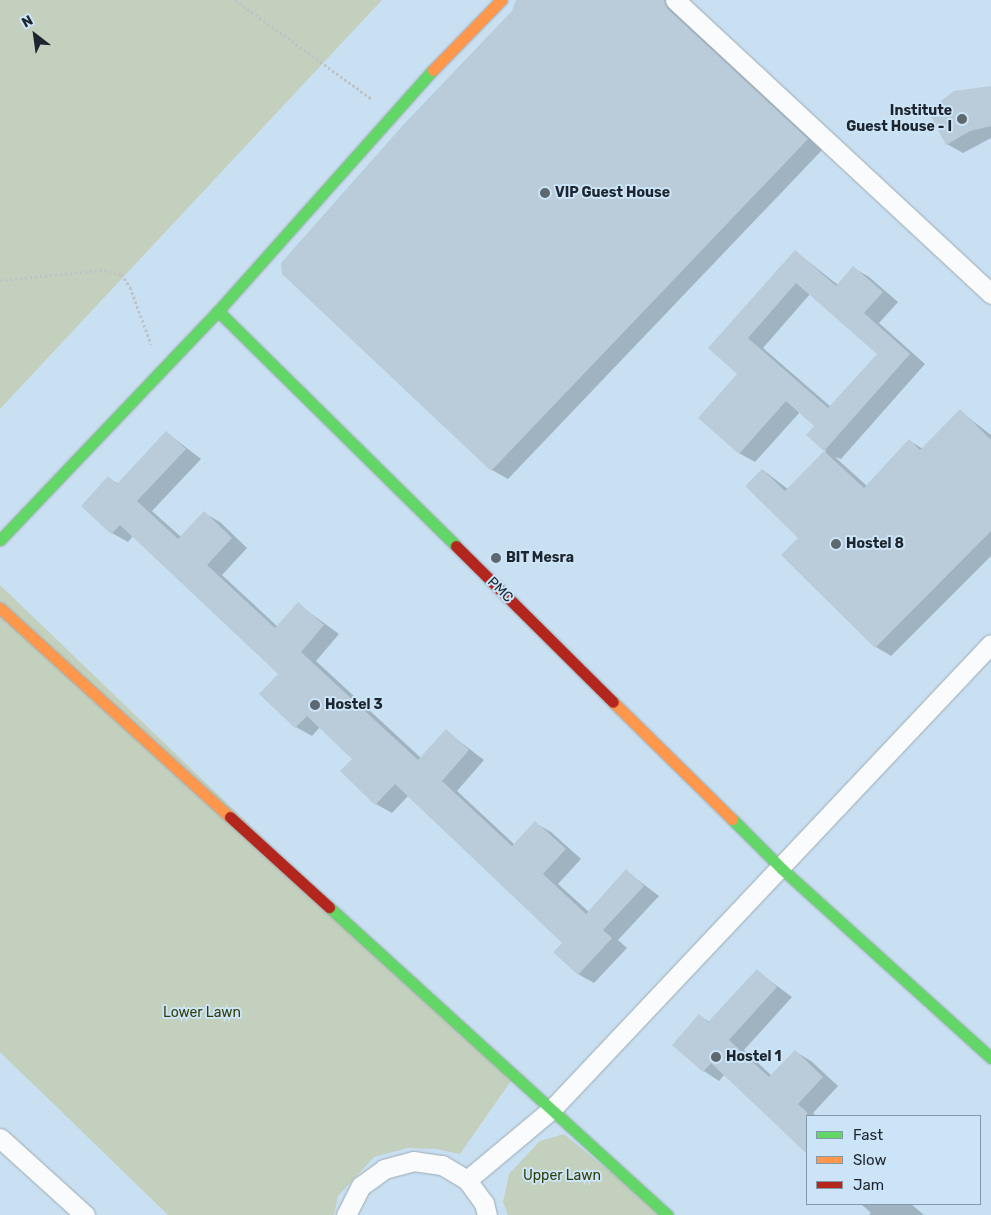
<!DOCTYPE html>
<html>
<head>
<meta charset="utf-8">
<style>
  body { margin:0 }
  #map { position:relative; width:991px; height:1215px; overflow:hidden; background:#d5e3ed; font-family:Rubik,sans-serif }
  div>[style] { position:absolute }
  .built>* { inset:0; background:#c8e0f2 }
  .green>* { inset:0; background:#c3d0bd }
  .shadow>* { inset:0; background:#0003 }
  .building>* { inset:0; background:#baccda }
  .path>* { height:3px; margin-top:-1.5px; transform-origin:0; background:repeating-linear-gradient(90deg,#bec3c7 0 2.5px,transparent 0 5px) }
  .roads { filter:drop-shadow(0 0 1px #9faab2) drop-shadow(0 0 1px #9faab2) }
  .street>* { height:19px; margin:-9.5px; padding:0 9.5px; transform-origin:9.5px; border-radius:9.5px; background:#f9fbfc }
  .fast>* { height:11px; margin:-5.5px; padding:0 5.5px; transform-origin:5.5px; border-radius:5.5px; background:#63d668 }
  .slow>* { height:11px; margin:-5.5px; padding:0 5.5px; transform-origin:5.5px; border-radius:5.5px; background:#ff974d }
  .jam>* { height:11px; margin:-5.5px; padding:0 5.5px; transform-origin:5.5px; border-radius:5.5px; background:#b3261e }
  .dots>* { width:14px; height:14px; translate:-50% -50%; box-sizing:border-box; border:2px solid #cbe4f7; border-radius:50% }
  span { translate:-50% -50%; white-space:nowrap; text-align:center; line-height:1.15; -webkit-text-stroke:4px #cbe4f7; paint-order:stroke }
  .poi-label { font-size:14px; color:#1d262e; font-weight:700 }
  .right { translate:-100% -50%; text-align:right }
  .left { translate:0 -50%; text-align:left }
  .street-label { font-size:14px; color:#1d262e }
  .park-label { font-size:14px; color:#333e07 }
  .legend { position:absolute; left:806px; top:1115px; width:175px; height:90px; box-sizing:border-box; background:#cbe4f7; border:1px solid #8598a7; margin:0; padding:6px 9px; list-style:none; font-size:15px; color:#1d262e }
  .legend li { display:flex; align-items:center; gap:10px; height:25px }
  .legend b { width:25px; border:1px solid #8598a7 }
  .north { position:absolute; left:10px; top:10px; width:50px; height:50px; -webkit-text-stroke:4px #cbe4f7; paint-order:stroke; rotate:330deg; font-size:14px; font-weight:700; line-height:20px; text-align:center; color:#1d262e }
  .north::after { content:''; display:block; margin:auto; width:18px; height:22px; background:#1d262e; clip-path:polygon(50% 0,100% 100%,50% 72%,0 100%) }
</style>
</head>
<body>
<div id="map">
  <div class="built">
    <div style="clip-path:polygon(evenodd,0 0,991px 0,991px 1215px,0 1215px,0 0,807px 1116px,980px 1116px,980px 1204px,807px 1204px,807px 1116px)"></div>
  </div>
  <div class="green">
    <div style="clip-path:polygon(0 0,382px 0,0 409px)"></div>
    <div style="clip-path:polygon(0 585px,513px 1078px,460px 1154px,436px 1149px,408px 1148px,374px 1157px,338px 1196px,334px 1215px,168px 1215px,0 1052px)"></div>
    <div style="clip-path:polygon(564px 1134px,663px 1215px,508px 1215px,503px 1202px,509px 1174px,540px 1141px)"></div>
  </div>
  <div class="shadow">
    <div style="clip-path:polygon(517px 0,673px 0,823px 149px,508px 479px,492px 470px,284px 274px,513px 11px)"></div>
    <div style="clip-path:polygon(991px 87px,991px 138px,963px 153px,947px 144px)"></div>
    <div style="clip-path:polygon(evenodd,795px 251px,838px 285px,854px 268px,869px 277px,898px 302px,879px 323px,925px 364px,841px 459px,835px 457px,867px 486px,910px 441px,923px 449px,960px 411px,991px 435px,991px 556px,891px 656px,876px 647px,782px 555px,800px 538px,763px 470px,789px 490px,826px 451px,808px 434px,816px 426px,800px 412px,755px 462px,739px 453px,739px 374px,710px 348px,795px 251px,810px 294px,878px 354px,831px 407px,763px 348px,810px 294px)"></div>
    <div style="clip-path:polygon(166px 432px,201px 459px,152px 511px,181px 537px,204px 513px,220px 522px,247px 548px,222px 575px,278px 627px,298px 604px,339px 634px,316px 661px,421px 758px,446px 731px,484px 760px,457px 791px,515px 845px,535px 823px,551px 832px,581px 859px,558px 884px,589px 912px,626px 871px,659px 896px,618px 940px,627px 948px,594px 983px,578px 974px,564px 943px,408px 796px,392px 813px,376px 804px,353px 758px,320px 727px,312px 736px,296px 727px,280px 674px,133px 536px,128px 542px,112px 533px,108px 478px,119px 484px)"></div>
    <div style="clip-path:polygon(757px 971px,792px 997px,744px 1050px,772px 1076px,796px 1052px,811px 1061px,838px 1086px,813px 1113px,816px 1116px,807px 1116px,807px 1152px,725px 1074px,719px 1081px,704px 1071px,674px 1045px,699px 1016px,710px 1022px)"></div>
    <div style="clip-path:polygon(861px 1204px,911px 1204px,924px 1215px,869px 1215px,871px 1213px)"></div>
  </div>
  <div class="building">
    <div style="clip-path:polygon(516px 0,664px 0,667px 8px,808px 139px,491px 471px,282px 274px,281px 263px,404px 124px,512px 11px)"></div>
    <div style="clip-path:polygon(991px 86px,991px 126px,970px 131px,946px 145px,928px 111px,954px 91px)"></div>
    <div style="clip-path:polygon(evenodd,795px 250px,836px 286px,853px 266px,883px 292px,864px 313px,910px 354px,824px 451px,806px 435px,814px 426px,786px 401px,739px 454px,698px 418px,737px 374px,708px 348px,795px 250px,796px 283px,877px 354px,828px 408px,748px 338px,796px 283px)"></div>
    <div style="clip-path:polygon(960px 409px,991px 440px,991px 531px,875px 648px,781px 555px,798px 538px,745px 486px,762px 469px,785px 491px,824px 451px,864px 488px,909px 439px,920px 450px)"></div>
    <div style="clip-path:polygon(166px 431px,186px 449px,137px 501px,178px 539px,204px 511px,232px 538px,207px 565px,275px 628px,298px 602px,324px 625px,301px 652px,418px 760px,446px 729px,469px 750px,442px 781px,512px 846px,535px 821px,566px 849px,543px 874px,586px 914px,626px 869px,644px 886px,603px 930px,612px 938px,578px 975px,553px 952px,562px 943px,395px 784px,375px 805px,340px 771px,352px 759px,307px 716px,295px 728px,259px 694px,278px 674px,120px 525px,111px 534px,81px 506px,108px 476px,117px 484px)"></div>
    <div style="clip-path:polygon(757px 969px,777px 987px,729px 1040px,769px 1077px,795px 1050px,823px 1077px,798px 1104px,807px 1112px,807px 1154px,711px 1063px,703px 1072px,672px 1045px,699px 1014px,708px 1022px)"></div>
  </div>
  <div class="path">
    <div style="left:235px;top:0;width:169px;rotate:35.9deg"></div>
    <div style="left:0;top:280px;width:104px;rotate:-5.5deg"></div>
    <div style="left:104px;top:270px;width:17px;rotate:13deg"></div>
    <div style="left:121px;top:274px;width:16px;rotate:55deg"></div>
    <div style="left:130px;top:287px;width:61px;rotate:69.8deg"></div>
  </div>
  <div class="roads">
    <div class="street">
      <div style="left:675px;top:0;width:432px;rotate:42.9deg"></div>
      <div style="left:0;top:1138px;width:115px;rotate:42.2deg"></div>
      <div style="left:467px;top:1180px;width:111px;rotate:-39.9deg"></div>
      <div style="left:552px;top:1109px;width:639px;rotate:-46.65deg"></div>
      <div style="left:346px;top:1215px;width:33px;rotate:-63deg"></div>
      <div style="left:361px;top:1186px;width:29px;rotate:-36deg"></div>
      <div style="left:384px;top:1169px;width:30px;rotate:-15deg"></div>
      <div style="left:413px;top:1161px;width:29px;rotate:8deg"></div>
      <div style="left:442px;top:1165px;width:29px;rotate:31deg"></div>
      <div style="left:467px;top:1180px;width:29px;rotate:54deg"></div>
      <div style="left:484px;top:1203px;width:12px;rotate:76deg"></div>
    </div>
    <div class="fast">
      <div style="left:218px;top:311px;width:334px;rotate:44.6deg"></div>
      <div style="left:0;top:540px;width:316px;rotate:-46.4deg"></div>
      <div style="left:218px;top:311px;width:323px;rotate:-48.3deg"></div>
      <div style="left:732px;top:819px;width:71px;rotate:45deg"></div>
      <div style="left:782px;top:869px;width:282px;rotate:42.1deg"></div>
      <div style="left:329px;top:907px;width:458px;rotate:42.3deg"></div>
    </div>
    <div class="slow">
      <div style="left:433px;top:70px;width:98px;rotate:-45.8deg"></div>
      <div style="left:0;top:608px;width:311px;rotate:42.3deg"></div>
      <div style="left:613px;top:702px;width:167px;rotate:44.5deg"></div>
    </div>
    <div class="jam">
      <div style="left:456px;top:546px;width:221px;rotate:44.8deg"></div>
      <div style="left:230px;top:817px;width:134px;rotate:42.3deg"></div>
    </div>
  </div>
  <div class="dots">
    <div style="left:962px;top:119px;background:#5d6871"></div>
    <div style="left:545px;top:193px;background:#5d6871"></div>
    <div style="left:836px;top:544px;background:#5d6871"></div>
    <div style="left:496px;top:558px;background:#5d6871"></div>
    <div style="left:315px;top:705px;background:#5d6871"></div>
    <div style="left:716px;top:1057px;background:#5d6871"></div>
  </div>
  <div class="poi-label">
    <span class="right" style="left:952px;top:119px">Institute<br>Guest House - I</span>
    <span class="left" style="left:555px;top:193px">VIP Guest House</span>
    <span class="left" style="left:846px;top:544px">Hostel 8</span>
    <span class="left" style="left:506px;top:558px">BIT Mesra</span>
    <span class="left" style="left:325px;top:705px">Hostel 3</span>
    <span class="left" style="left:726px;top:1057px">Hostel 1</span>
  </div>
  <div class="street-label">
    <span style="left:500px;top:590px;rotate:45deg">PMC</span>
  </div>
  <div class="park-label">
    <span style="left:202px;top:1013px">Lower Lawn</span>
    <span style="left:562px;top:1176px">Upper Lawn</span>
  </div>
  <ul class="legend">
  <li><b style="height:6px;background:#63d668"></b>Fast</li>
  <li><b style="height:6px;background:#ff974d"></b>Slow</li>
  <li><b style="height:6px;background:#b3261e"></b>Jam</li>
  </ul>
  <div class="north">N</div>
</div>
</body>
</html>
